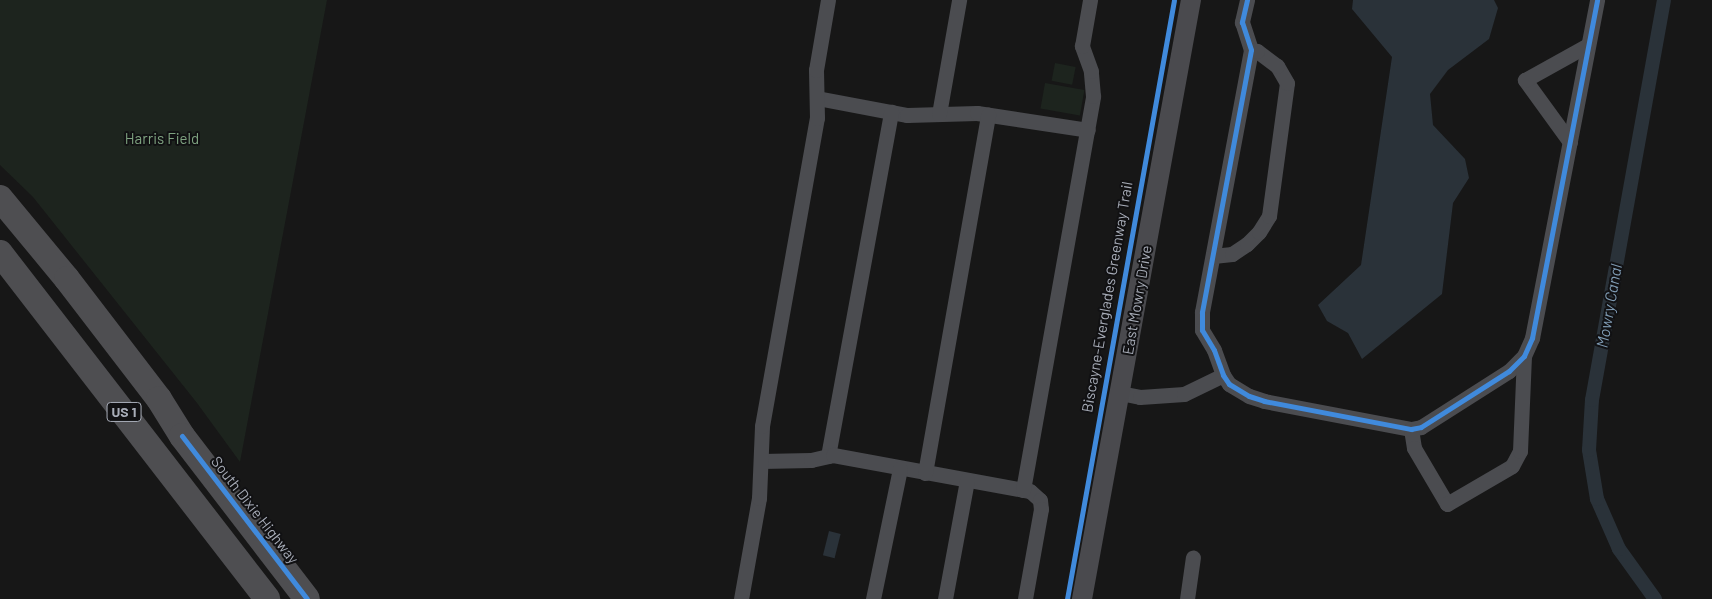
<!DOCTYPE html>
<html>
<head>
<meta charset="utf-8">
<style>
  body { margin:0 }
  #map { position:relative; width:1712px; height:599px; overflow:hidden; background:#171717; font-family:Barlow,sans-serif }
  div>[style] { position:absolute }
  .green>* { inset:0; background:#1d241e; transform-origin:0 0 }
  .water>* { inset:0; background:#2a3239; transform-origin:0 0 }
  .canal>* { height:14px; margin:-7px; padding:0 7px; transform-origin:7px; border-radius:7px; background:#2a3239 }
  .street>* { height:15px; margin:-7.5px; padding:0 7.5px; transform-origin:7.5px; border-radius:7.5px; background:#4b4c50 }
  .secondary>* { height:20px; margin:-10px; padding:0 10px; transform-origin:10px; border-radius:10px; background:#4a4a4e }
  .highway>* { height:26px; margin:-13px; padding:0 13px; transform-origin:13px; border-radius:13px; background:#4e4e51 }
  .cycleway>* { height:5px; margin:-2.5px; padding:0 2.5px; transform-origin:2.5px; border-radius:2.5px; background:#408adc }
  span { translate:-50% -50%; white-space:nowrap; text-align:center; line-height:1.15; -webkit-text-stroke:4px #111113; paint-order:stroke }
  .shield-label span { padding:1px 4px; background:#111113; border:1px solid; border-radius:4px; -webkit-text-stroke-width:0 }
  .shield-label { font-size:14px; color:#a8adb8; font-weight:700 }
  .park-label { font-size:15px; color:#7fa381 }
  .street-label { font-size:15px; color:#a8adb8 }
  .water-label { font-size:16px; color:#7f9bb3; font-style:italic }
</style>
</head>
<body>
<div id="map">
  <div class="green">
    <div style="clip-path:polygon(0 0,327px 0,240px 462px,197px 403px,33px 197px,0 165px)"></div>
    <div style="left:1055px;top:63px;width:21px;height:18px;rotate:11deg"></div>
    <div style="left:1045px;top:83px;width:40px;height:26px;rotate:10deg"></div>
  </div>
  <div class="water">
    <div style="clip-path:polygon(1353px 0,1494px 0,1498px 8px,1489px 39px,1448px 70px,1430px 94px,1433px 125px,1465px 159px,1469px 178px,1453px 203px,1442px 294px,1362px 359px,1348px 333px,1327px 321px,1318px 305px,1361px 265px,1392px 57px,1352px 9px)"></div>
    <div style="left:829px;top:531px;width:12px;height:25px;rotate:14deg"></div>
  </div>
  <div class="canal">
    <div style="left:1655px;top:599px;width:62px;rotate:-125.8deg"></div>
    <div style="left:1619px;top:549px;width:55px;rotate:-113.7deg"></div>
    <div style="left:1597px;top:499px;width:50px;rotate:-99.3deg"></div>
    <div style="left:1589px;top:450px;width:50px;rotate:-86.6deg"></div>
    <div style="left:1592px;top:400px;width:406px;rotate:-79.8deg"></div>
  </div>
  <div class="street">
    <div style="left:1247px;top:0;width:23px;rotate:103deg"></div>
    <div style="left:1242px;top:22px;width:29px;rotate:72deg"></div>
    <div style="left:1251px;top:50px;width:267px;rotate:100.6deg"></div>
    <div style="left:1202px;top:312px;width:18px;rotate:90deg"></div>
    <div style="left:1202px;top:330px;width:23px;rotate:59deg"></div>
    <div style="left:1214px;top:350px;width:27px;rotate:70deg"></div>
    <div style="left:1223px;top:375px;width:11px;rotate:56deg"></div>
    <div style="left:1229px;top:384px;width:23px;rotate:31deg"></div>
    <div style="left:1249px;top:396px;width:16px;rotate:18deg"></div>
    <div style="left:1264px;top:401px;width:150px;rotate:10.8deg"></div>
    <div style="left:1411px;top:429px;width:10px;rotate:-11deg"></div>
    <div style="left:1421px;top:427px;width:104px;rotate:-32.5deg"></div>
    <div style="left:1509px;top:371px;width:21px;rotate:-45deg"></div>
    <div style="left:1524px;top:356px;width:20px;rotate:-66deg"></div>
    <div style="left:1532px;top:338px;width:344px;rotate:-79.1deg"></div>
    <div style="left:817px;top:98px;width:92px;rotate:10.7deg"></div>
    <div style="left:907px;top:115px;width:70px;rotate:-1.6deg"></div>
    <div style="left:977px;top:113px;width:112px;rotate:8.7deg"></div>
    <div style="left:939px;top:114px;width:116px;rotate:-80deg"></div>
    <div style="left:1570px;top:142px;width:77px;rotate:-126deg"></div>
    <div style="left:1525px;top:80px;width:72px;rotate:-29.1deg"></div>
    <div style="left:1213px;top:256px;width:19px;rotate:-6deg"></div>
    <div style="left:1232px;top:254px;width:18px;rotate:-34deg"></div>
    <div style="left:1247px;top:244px;width:17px;rotate:-45deg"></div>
    <div style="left:1259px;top:232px;width:19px;rotate:-58deg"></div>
    <div style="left:1269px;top:216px;width:134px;rotate:-82.3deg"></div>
    <div style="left:1287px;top:83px;width:20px;rotate:-120deg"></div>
    <div style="left:1277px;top:66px;width:25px;rotate:-143deg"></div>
    <div style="left:1257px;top:51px;width:6px;rotate:-171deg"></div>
    <div style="left:1120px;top:393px;width:20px;rotate:11deg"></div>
    <div style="left:1140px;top:397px;width:44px;rotate:-3.9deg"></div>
    <div style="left:1184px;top:394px;width:43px;rotate:-26deg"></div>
    <div style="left:1411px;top:429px;width:19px;rotate:81deg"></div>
    <div style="left:1414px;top:448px;width:65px;rotate:59.5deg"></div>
    <div style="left:1447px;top:504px;width:75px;rotate:-30.3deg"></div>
    <div style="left:1512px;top:466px;width:17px;rotate:-62deg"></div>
    <div style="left:1520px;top:451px;width:95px;rotate:-87.6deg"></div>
    <div style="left:828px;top:456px;width:350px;rotate:-79.6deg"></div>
    <div style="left:761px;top:461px;width:50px;rotate:-1.1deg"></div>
    <div style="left:811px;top:460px;width:23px;rotate:-13deg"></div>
    <div style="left:833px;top:455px;width:200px;rotate:10.4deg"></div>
    <div style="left:1030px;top:491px;width:13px;rotate:42deg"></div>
    <div style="left:1040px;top:500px;width:9px;rotate:84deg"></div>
    <div style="left:1041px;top:509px;width:91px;rotate:100.1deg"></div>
    <div style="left:925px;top:473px;width:364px;rotate:-80deg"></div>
    <div style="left:1023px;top:490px;width:400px;rotate:-79.9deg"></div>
    <div style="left:1093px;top:96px;width:25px;rotate:-95deg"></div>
    <div style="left:1091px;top:71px;width:27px;rotate:-110deg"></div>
    <div style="left:1082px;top:46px;width:47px;rotate:-80.1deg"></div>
    <div style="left:741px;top:599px;width:103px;rotate:-79.9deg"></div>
    <div style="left:759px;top:498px;width:72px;rotate:-87.6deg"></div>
    <div style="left:762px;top:426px;width:313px;rotate:-79.9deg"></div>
    <div style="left:817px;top:118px;width:48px;rotate:-91.2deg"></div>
    <div style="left:816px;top:70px;width:71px;rotate:-80.3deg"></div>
    <div style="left:873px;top:599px;width:133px;rotate:-78.3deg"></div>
    <div style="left:945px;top:599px;width:121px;rotate:-79.5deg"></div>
    <div style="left:1187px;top:599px;width:42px;rotate:-81.9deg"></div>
  </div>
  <div class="secondary">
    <div style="left:1082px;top:599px;width:609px;rotate:-79.69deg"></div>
  </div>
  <div class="highway">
    <div style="left:0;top:198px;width:105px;rotate:50.4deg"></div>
    <div style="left:67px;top:279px;width:151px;rotate:52.5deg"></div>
    <div style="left:159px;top:399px;width:44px;rotate:58.1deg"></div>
    <div style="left:182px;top:436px;width:205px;rotate:52.5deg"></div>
    <div style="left:0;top:253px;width:437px;rotate:52.3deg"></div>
  </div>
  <div class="cycleway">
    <div style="left:1247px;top:0;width:23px;rotate:103deg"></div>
    <div style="left:1242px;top:22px;width:29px;rotate:72deg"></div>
    <div style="left:1251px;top:50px;width:267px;rotate:100.6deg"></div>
    <div style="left:1202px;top:312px;width:18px;rotate:90deg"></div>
    <div style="left:1202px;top:330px;width:23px;rotate:59deg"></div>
    <div style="left:1214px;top:350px;width:27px;rotate:70deg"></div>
    <div style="left:1223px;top:375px;width:11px;rotate:56deg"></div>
    <div style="left:1229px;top:384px;width:23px;rotate:31deg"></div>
    <div style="left:1249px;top:396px;width:16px;rotate:18deg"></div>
    <div style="left:1264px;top:401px;width:150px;rotate:10.8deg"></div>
    <div style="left:1411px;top:429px;width:10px;rotate:-11deg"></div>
    <div style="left:1421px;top:427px;width:104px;rotate:-32.5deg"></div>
    <div style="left:1509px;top:371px;width:21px;rotate:-45deg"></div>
    <div style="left:1524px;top:356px;width:20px;rotate:-66deg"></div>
    <div style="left:1532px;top:338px;width:344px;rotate:-79.1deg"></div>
    <div style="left:182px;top:436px;width:205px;rotate:52.5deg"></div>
    <div style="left:1067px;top:599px;width:608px;rotate:-79.87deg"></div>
  </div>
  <div class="shield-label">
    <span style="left:124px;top:412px">US 1</span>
  </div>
  <div class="park-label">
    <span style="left:162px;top:139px">Harris Field</span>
  </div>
  <div class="street-label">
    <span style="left:1107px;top:297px;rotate:-80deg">Biscayne-Everglades Greenway Trail</span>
    <span style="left:1137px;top:300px;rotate:-80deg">East Mowry Drive</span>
    <span style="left:255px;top:510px;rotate:52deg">South Dixie Highway</span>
  </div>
  <div class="water-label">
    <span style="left:1609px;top:306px;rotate:-80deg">Mowry Canal</span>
  </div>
</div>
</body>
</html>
